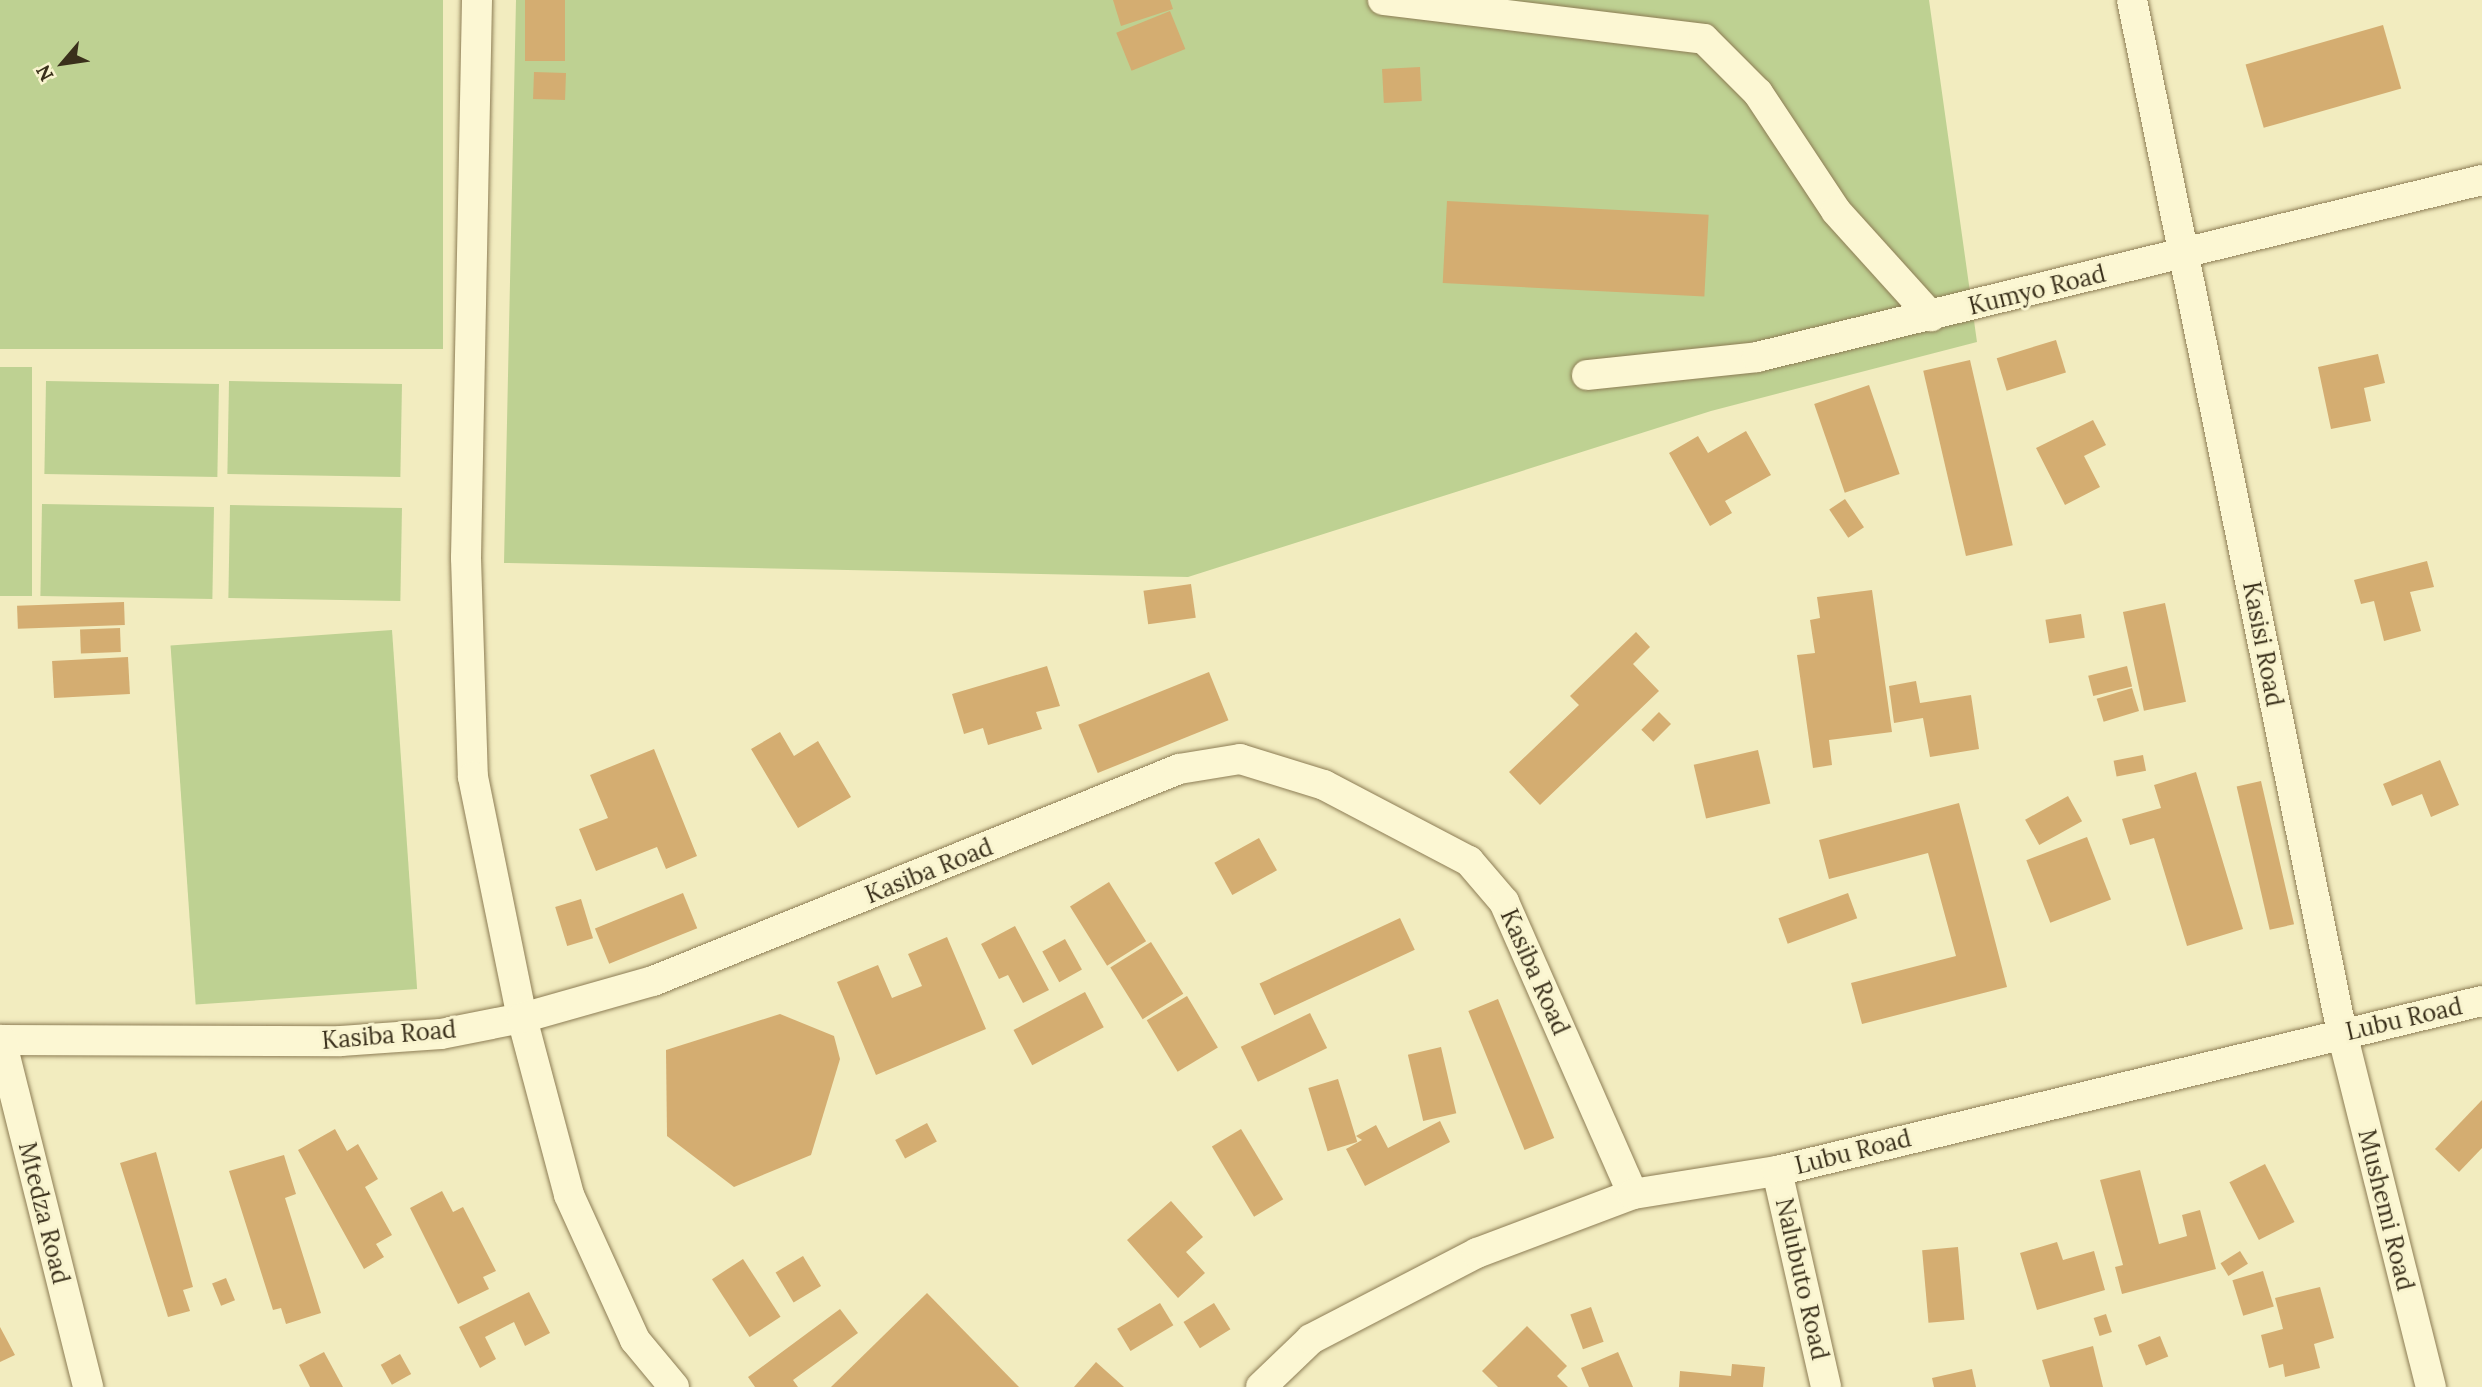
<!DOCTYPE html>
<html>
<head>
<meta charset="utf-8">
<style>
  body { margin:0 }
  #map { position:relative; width:2482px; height:1387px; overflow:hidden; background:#f2ecbf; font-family:Lora,serif }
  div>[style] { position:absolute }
  .green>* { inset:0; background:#bed192; transform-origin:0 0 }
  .building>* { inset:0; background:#d4ad71; transform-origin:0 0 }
  .roads { filter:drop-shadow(0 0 2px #8d7d55) drop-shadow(0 0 2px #8d7d55) }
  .minor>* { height:30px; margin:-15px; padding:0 15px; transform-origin:15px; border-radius:15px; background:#fcf7d3 }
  span { translate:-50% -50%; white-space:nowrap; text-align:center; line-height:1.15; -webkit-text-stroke:6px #f9f4cf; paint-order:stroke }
  .street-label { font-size:24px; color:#3a301b }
  .north { position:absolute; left:28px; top:28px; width:70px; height:70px; -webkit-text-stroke:5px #f9f4cf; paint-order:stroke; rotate:241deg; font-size:19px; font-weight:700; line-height:28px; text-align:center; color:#3a301b }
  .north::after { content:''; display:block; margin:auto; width:24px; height:32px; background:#3a301b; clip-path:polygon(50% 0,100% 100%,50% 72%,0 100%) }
</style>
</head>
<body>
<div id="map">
  <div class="green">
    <div style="left:0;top:0;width:443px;height:349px"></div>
    <div style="clip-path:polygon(516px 0,1929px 0,1977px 342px,1711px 411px,1188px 577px,504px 563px)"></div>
    <div style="left:0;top:367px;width:32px;height:229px"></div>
    <div style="left:46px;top:381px;width:173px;height:93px;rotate:1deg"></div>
    <div style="left:229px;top:381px;width:173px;height:93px;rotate:1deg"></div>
    <div style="left:42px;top:504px;width:172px;height:92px;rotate:1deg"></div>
    <div style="left:230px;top:505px;width:172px;height:93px;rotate:1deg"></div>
    <div style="left:392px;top:630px;width:360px;height:222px;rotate:86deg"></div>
  </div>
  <div class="building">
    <div style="left:525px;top:0;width:40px;height:61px"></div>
    <div style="clip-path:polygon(1113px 0,1170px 0,1173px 9px,1121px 26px)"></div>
    <div style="left:1170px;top:11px;width:41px;height:58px;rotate:68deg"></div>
    <div style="left:2383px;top:25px;width:66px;height:143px;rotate:74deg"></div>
    <div style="left:1420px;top:67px;width:34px;height:38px;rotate:87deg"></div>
    <div style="left:534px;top:72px;width:32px;height:27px;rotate:2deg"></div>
    <div style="left:1447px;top:201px;width:262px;height:82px;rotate:3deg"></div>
    <div style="left:2056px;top:340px;width:34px;height:62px;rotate:73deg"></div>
    <div style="clip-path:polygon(2378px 354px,2385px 383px,2364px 388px,2371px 421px,2331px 429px,2318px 367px)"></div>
    <div style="left:1970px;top:360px;width:190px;height:48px;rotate:77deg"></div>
    <div style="left:1869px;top:385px;width:94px;height:58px;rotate:71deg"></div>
    <div style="clip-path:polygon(2093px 420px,2106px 445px,2084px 456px,2100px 487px,2065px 505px,2036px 448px)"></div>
    <div style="clip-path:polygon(1746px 431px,1771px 475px,1725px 501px,1732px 513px,1710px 526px,1669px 453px,1698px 436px,1708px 453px)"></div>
    <div style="left:1845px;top:499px;width:34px;height:19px;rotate:56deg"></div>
    <div style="clip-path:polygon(2427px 561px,2434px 587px,2410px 592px,2421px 631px,2384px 641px,2374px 601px,2361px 604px,2354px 580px)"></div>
    <div style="left:1191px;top:584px;width:34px;height:48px;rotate:82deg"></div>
    <div style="clip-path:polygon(1872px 590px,1892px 732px,1829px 740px,1832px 765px,1813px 768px,1797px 655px,1815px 653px,1810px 620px,1820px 618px,1817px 597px)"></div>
    <div style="left:124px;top:602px;width:23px;height:107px;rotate:88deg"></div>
    <div style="left:2165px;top:603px;width:101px;height:43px;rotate:78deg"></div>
    <div style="left:2081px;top:614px;width:24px;height:36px;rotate:81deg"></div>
    <div style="left:120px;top:628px;width:24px;height:40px;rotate:88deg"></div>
    <div style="clip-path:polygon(1636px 632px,1650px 647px,1633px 664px,1659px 691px,1540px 805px,1509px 772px,1579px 705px,1570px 696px)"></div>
    <div style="left:128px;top:657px;width:37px;height:76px;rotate:87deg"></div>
    <div style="clip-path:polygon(1047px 666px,1060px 706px,1036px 712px,1042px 729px,988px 745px,983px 728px,964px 734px,952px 694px)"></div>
    <div style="left:2127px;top:666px;width:21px;height:40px;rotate:76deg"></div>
    <div style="left:1209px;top:672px;width:52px;height:141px;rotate:68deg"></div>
    <div style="clip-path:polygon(1916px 681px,1920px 703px,1971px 695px,1979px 749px,1930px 757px,1923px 718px,1894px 723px,1889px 686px)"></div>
    <div style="left:2132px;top:688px;width:24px;height:37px;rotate:73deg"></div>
    <div style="left:1659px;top:712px;width:17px;height:25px;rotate:45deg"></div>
    <div style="clip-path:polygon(780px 732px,794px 756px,818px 741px,851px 797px,798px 828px,751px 749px)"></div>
    <div style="clip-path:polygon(654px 749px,697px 856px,666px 869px,657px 847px,596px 871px,579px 829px,608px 818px,590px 775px)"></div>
    <div style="left:1758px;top:750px;width:55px;height:66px;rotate:77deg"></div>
    <div style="left:2143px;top:755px;width:16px;height:30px;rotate:79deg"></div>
    <div style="clip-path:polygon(2440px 760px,2459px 805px,2431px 817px,2422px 794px,2392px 806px,2383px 784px)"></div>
    <div style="clip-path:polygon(2196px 772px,2243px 929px,2187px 946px,2154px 838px,2130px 845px,2122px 819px,2161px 808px,2154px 785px)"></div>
    <div style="left:2261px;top:781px;width:147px;height:25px;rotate:77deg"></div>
    <div style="left:2068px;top:796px;width:29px;height:49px;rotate:61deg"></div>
    <div style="clip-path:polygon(1959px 803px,2007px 987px,1862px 1024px,1851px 983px,1956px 956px,1928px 853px,1829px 879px,1819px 840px)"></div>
    <div style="left:2087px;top:837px;width:67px;height:65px;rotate:69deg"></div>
    <div style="left:1259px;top:838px;width:37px;height:51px;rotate:61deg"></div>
    <div style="left:1109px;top:882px;width:70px;height:46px;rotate:58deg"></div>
    <div style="left:683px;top:893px;width:38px;height:95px;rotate:68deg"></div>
    <div style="left:1848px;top:893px;width:27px;height:74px;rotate:70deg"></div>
    <div style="left:581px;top:899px;width:41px;height:27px;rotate:73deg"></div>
    <div style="left:1400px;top:918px;width:35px;height:155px;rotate:65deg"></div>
    <div style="clip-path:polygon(1015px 926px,1049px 990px,1023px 1003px,1008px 975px,999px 979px,981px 944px)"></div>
    <div style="clip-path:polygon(947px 937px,986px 1029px,876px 1075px,837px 982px,878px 965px,892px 998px,922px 986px,908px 954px)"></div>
    <div style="left:1065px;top:939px;width:35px;height:26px;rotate:61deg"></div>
    <div style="left:1151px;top:942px;width:61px;height:48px;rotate:58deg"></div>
    <div style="left:1085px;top:992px;width:40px;height:81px;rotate:62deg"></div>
    <div style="left:1187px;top:996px;width:60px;height:47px;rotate:59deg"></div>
    <div style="left:1498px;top:999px;width:150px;height:32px;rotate:68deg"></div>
    <div style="left:1310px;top:1013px;width:39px;height:77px;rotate:64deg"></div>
    <div style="clip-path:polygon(780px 1014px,834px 1036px,840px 1059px,811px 1155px,734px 1187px,667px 1136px,666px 1050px)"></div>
    <div style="left:1441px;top:1047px;width:68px;height:34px;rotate:77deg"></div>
    <div style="left:1338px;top:1079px;width:66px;height:31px;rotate:73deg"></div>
    <div style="clip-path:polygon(2482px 1100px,2482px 1148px,2459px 1172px,2435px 1149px)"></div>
    <div style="clip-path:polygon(1440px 1121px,1450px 1142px,1365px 1186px,1346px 1149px,1362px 1140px,1356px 1136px,1376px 1125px,1388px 1148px)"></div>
    <div style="left:927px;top:1123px;width:21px;height:36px;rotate:62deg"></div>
    <div style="clip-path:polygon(335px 1129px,347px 1151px,358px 1144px,378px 1179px,365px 1187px,392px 1235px,376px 1244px,384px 1257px,364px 1269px,298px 1150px)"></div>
    <div style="left:1241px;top:1129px;width:82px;height:34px;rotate:59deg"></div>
    <div style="clip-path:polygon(156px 1152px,193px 1287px,183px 1290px,190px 1311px,168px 1317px,120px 1163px)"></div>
    <div style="clip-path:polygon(284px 1155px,296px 1194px,285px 1198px,321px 1313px,286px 1324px,281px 1308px,273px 1310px,229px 1171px)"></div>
    <div style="left:2265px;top:1164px;width:65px;height:40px;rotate:63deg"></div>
    <div style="clip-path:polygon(2140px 1170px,2159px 1244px,2187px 1236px,2182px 1215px,2200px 1210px,2216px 1269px,2122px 1294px,2115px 1267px,2123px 1265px,2100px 1180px)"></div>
    <div style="clip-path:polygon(442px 1191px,453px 1212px,463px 1207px,496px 1271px,483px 1277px,489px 1289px,458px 1304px,410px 1208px)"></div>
    <div style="clip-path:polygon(1171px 1201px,1203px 1237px,1186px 1252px,1205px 1273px,1178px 1298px,1127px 1240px)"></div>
    <div style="clip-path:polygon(2057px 1242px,2063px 1260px,2094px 1251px,2105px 1290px,2037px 1310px,2020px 1253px)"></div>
    <div style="left:1958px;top:1247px;width:73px;height:36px;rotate:85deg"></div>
    <div style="left:2240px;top:1251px;width:15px;height:23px;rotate:58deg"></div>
    <div style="left:803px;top:1256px;width:35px;height:32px;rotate:59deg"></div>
    <div style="left:743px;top:1259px;width:69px;height:37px;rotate:57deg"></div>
    <div style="left:2263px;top:1271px;width:37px;height:32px;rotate:73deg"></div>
    <div style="left:226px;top:1278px;width:24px;height:15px;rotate:68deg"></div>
    <div style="clip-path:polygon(2320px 1287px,2334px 1338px,2314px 1344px,2320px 1368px,2285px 1377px,2283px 1364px,2269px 1368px,2261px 1335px,2283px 1329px,2275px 1298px)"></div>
    <div style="clip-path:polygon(529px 1292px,550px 1333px,525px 1346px,514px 1322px,485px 1337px,496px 1359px,480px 1368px,459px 1327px)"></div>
    <div style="clip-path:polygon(927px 1293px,1019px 1387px,831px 1387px)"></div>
    <div style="left:1160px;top:1303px;width:26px;height:50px;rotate:59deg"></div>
    <div style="left:1214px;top:1303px;width:31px;height:36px;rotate:58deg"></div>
    <div style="left:1591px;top:1307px;width:37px;height:22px;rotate:70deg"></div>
    <div style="clip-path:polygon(840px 1309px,858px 1333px,793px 1380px,798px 1387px,755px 1387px,748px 1377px)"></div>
    <div style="left:2106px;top:1314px;width:19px;height:13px;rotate:72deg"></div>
    <div style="clip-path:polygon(1527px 1326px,1567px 1366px,1557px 1376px,1568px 1387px,1498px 1387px,1482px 1371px)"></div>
    <div style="clip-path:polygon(0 1327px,15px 1355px,0 1362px)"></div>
    <div style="left:2160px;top:1336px;width:22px;height:24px;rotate:68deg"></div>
    <div style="clip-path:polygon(2093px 1346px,2103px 1387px,2050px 1387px,2042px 1360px)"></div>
    <div style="clip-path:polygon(324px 1352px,343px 1387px,310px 1387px,299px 1365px)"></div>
    <div style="clip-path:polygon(1618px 1352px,1633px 1387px,1589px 1387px,1581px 1368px)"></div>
    <div style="left:400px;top:1354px;width:23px;height:22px;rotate:61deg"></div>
    <div style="clip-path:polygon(1096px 1362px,1124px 1387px,1074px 1387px)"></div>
    <div style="clip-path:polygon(1732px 1364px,1765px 1367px,1763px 1387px,1679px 1387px,1680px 1371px,1731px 1376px)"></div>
    <div style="clip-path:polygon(1972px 1369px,1976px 1387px,1934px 1387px,1932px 1378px)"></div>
  </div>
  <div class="roads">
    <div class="minor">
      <div style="left:477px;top:0;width:558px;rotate:91.13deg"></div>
      <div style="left:466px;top:558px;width:219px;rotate:88.2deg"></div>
      <div style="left:473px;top:777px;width:246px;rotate:78.5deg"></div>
      <div style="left:522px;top:1018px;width:183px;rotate:75.1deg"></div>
      <div style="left:569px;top:1195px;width:159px;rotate:65.5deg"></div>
      <div style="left:635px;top:1340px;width:61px;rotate:50.3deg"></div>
      <div style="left:1383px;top:0;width:323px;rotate:6.9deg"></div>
      <div style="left:1704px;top:39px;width:76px;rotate:45deg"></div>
      <div style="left:1758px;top:93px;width:141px;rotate:56.5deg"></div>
      <div style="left:1836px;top:211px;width:142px;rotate:47.9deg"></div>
      <div style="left:2132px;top:0;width:1054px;rotate:78.51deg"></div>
      <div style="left:2342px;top:1033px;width:365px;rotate:75.9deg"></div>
      <div style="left:1587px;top:375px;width:171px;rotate:-6deg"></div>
      <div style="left:1757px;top:357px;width:746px;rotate:-13.72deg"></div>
      <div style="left:0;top:1040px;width:341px;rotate:0.2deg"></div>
      <div style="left:341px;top:1041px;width:100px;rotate:-4deg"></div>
      <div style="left:441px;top:1034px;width:83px;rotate:-11.2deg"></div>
      <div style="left:522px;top:1018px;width:136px;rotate:-15.8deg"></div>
      <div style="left:653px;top:981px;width:567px;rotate:-21.95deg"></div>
      <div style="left:1179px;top:769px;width:62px;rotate:-9.3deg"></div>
      <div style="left:1240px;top:759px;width:88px;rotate:17.2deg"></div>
      <div style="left:1324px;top:785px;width:164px;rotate:27.7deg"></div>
      <div style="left:1469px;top:861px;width:54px;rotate:49.5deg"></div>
      <div style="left:1504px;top:902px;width:319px;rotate:66.2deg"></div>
      <div style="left:1px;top:1040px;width:358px;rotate:75.9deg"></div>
      <div style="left:1777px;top:1171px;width:221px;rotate:77.2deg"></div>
      <div style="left:1261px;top:1387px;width:69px;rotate:-43.8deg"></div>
      <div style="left:1311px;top:1339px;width:187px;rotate:-27.4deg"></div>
      <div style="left:1477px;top:1253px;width:167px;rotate:-20.7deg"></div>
      <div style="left:1633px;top:1194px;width:146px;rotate:-9.1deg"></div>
      <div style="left:1777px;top:1171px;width:725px;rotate:-13.56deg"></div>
    </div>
  </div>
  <div class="street-label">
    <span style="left:2037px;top:290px;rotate:-14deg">Kumyo Road</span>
    <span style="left:2263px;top:644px;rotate:79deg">Kasisi Road</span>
    <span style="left:929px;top:871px;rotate:-22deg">Kasiba Road</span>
    <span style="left:1535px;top:972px;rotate:66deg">Kasiba Road</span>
    <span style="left:2404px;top:1019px;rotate:-13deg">Lubu Road</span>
    <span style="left:389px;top:1035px;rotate:-5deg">Kasiba Road</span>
    <span style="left:1853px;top:1152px;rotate:-14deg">Lubu Road</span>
    <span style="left:2386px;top:1210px;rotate:76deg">Mushemi Road</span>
    <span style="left:44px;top:1213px;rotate:76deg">Mtedza Road</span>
    <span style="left:1802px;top:1279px;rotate:77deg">Nalubuto Road</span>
  </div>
  <div class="north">N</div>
</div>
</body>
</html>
